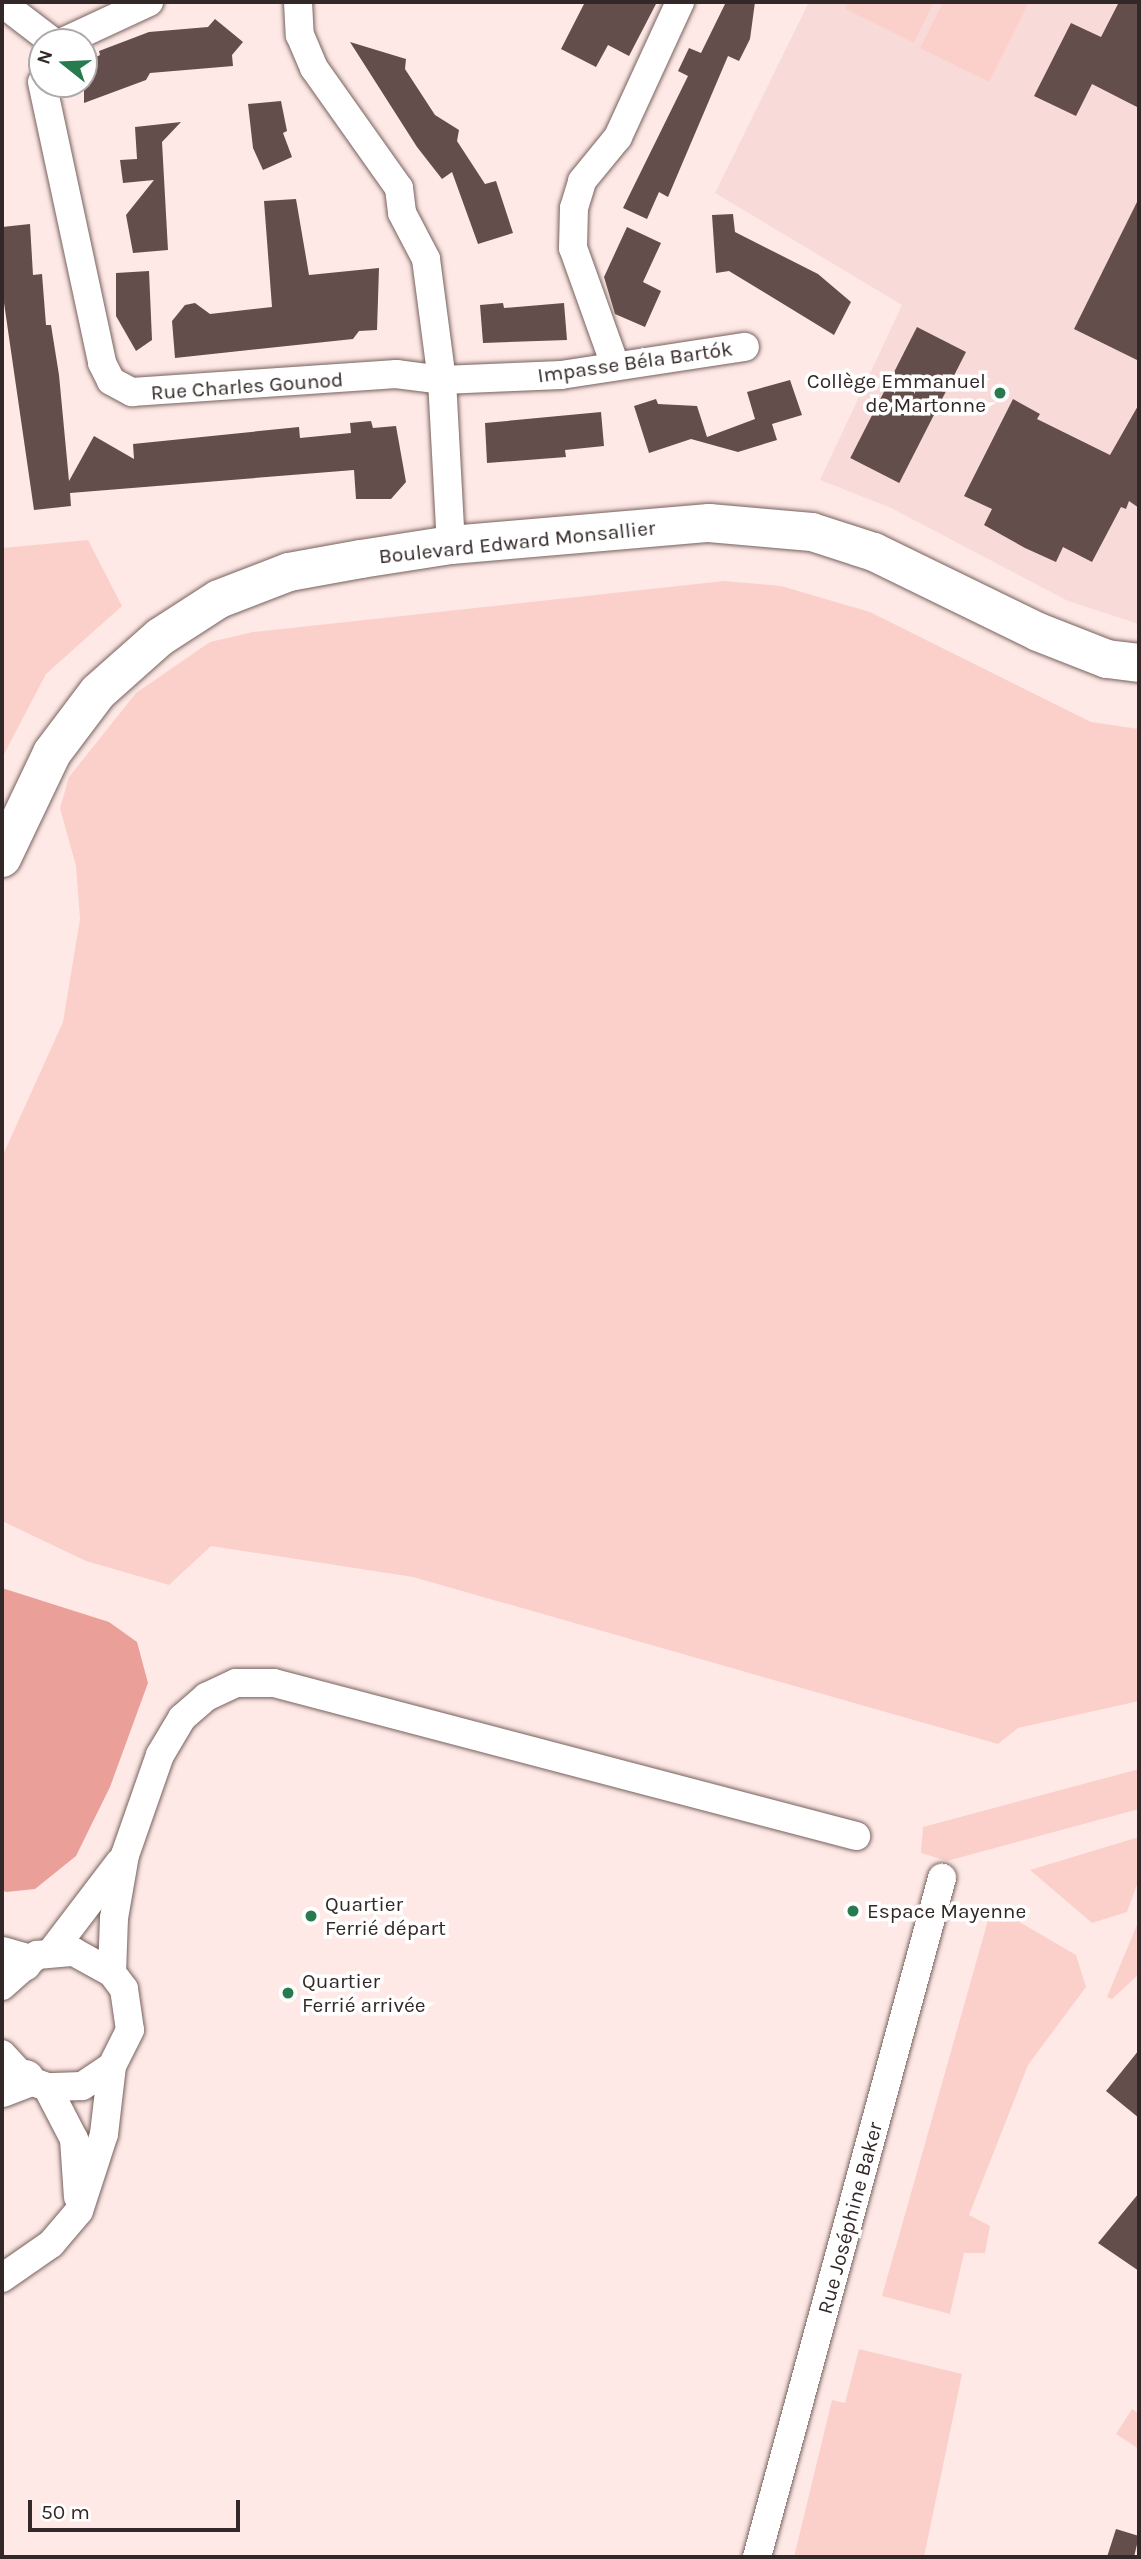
<!DOCTYPE html>
<html>
<head>
<meta charset="utf-8">
<style>
  body { margin:0 }
  #map { position:relative; width:1141px; height:2559px; overflow:hidden; background:#fee9e6; font-family:Karla,sans-serif }
  div>[style] { position:absolute }
  .built>* { inset:0; background:#f8dbd8 }
  .green>* { inset:0; background:#fbd0cb }
  .water>* { inset:0; background:#eaa098 }
  .building>* { inset:0; background:#634e4b; transform-origin:0 0 }
  .roads { filter:drop-shadow(0 0 2px #77615e) drop-shadow(0 0 2px #77615e) }
  .street>* { height:28px; margin:-14px; padding:0 14px; transform-origin:14px; border-radius:14px; background:#fff }
  .secondary>* { height:38px; margin:-19px; padding:0 19px; transform-origin:19px; border-radius:19px; background:#fff }
  .primary>* { height:38px; margin:-19px; padding:0 19px; transform-origin:19px; border-radius:19px; background:#fff }
  .dots>* { width:19px; height:19px; translate:-50% -50%; box-sizing:border-box; border:4px solid #fff; border-radius:50% }
  span { translate:-50% -50%; white-space:nowrap; text-align:center; line-height:1.15; -webkit-text-stroke:7px #fff; paint-order:stroke }
  .street-label { font-size:21px; color:#322827 }
  .poi-label { font-size:21px; color:#322827 }
  .right { translate:-100% -50%; text-align:right }
  .left { translate:0 -50%; text-align:left }
  .frame { position:absolute; inset:0; border:4px solid #322827; pointer-events:none }
  .north { position:absolute; left:28px; top:28px; width:70px; height:70px; box-sizing:border-box; background:#fff; border:2px solid #ada9a9; border-radius:50%; rotate:288deg; font-size:19px; font-weight:700; line-height:28px; text-align:center; color:#322827 }
  .north::after { content:''; display:block; margin:auto; width:24px; height:32px; background:#277b4e; clip-path:polygon(50% 0,100% 100%,50% 72%,0 100%) }
  .scale { position:absolute; left:28px; top:2500px; width:212px; height:32px; box-sizing:border-box; border:4px solid #322827; border-top:0; padding-left:9px; font-size:21px; line-height:24px; white-space:nowrap; color:#322827; -webkit-text-stroke:5px #fff; paint-order:stroke }
</style>
</head>
<body>
<div id="map">
  <div class="built">
    <div style="clip-path:polygon(809px 2px,1139px 2px,1139px 624px,1068px 601px,891px 508px,820px 480px,902px 305px,715px 193px)"></div>
  </div>
  <div class="green">
    <div style="clip-path:polygon(848px 2px,934px 2px,914px 43px,845px 9px)"></div>
    <div style="clip-path:polygon(943px 2px,1029px 2px,989px 82px,920px 48px)"></div>
    <div style="clip-path:polygon(88px 540px,122px 606px,46px 674px,2px 758px,2px 548px)"></div>
    <div style="clip-path:polygon(724px 581px,781px 586px,870px 612px,1091px 722px,1139px 729px,1139px 1701px,1018px 1728px,998px 1744px,413px 1577px,211px 1546px,169px 1585px,86px 1561px,2px 1521px,2px 1157px,63px 1022px,80px 919px,76px 866px,60px 808px,69px 777px,136px 693px,210px 642px,253px 632px)"></div>
    <div style="clip-path:polygon(1139px 1769px,1139px 1809px,947px 1861px,921px 1853px,923px 1827px)"></div>
    <div style="clip-path:polygon(1139px 1837px,1139px 1879px,1127px 1912px,1092px 1923px,1030px 1870px)"></div>
    <div style="clip-path:polygon(992px 1906px,1076px 1955px,1086px 1987px,1028px 2065px,969px 2215px,990px 2226px,985px 2253px,964px 2253px,950px 2314px,882px 2296px)"></div>
    <div style="clip-path:polygon(1139px 1920px,1139px 1974px,1112px 1999px,1107px 1997px)"></div>
    <div style="clip-path:polygon(859px 2349px,962px 2374px,924px 2557px,794px 2557px,832px 2400px,845px 2403px)"></div>
    <div style="clip-path:polygon(1132px 2409px,1139px 2414px,1139px 2449px,1116px 2434px)"></div>
  </div>
  <div class="water">
    <div style="clip-path:polygon(2px 1588px,109px 1622px,137px 1642px,148px 1683px,110px 1787px,76px 1856px,35px 1889px,6px 1892px,2px 1890px)"></div>
  </div>
  <div class="building">
    <div style="clip-path:polygon(585px 2px,657px 2px,629px 56px,608px 45px,596px 67px,561px 49px)"></div>
    <div style="clip-path:polygon(726px 2px,755px 2px,750px 39px,739px 61px,728px 56px,668px 197px,659px 192px,647px 219px,623px 208px,688px 76px,678px 71px,689px 48px,701px 53px)"></div>
    <div style="clip-path:polygon(1119px 2px,1139px 2px,1139px 108px,1092px 84px,1076px 116px,1034px 96px,1071px 23px,1101px 37px)"></div>
    <div style="clip-path:polygon(215px 19px,243px 42px,232px 55px,233px 66px,150px 73px,146px 80px,84px 103px,84px 63px,100px 55px,99px 51px,149px 32px,208px 27px)"></div>
    <div style="clip-path:polygon(350px 42px,406px 59px,405px 69px,435px 115px,459px 130px,457px 141px,485px 184px,496px 181px,513px 233px,478px 244px,452px 172px,442px 179px,417px 147px)"></div>
    <div style="clip-path:polygon(281px 101px,287px 131px,283px 133px,292px 157px,263px 170px,253px 148px,248px 104px)"></div>
    <div style="clip-path:polygon(181px 122px,162px 142px,168px 250px,133px 253px,126px 215px,154px 180px,123px 183px,120px 160px,137px 159px,135px 127px)"></div>
    <div style="clip-path:polygon(1139px 198px,1139px 361px,1074px 329px)"></div>
    <div style="clip-path:polygon(296px 199px,309px 275px,379px 268px,377px 330px,359px 331px,353px 339px,175px 358px,172px 321px,185px 305px,195px 303px,210px 314px,272px 307px,264px 201px)"></div>
    <div style="clip-path:polygon(733px 214px,735px 232px,818px 274px,851px 302px,834px 335px,729px 271px,716px 273px,712px 215px)"></div>
    <div style="clip-path:polygon(30px 224px,33px 275px,42px 274px,46px 325px,51px 325px,59px 375px,69px 481px,94px 436px,134px 459px,133px 444px,299px 427px,300px 438px,351px 433px,350px 423px,371px 421px,373px 428px,396px 426px,406px 482px,391px 499px,356px 499px,354px 470px,70px 493px,71px 506px,34px 510px,2px 289px,2px 227px)"></div>
    <div style="clip-path:polygon(627px 227px,661px 243px,643px 282px,661px 291px,645px 327px,615px 314px,604px 277px)"></div>
    <div style="clip-path:polygon(149px 271px,152px 340px,136px 351px,116px 316px,116px 273px)"></div>
    <div style="clip-path:polygon(503px 303px,504px 308px,564px 303px,567px 340px,483px 343px,480px 305px)"></div>
    <div style="left:917px;top:327px;width:55px;height:147px;rotate:27deg"></div>
    <div style="clip-path:polygon(790px 380px,802px 415px,772px 424px,777px 440px,738px 452px,691px 439px,649px 453px,634px 406px,656px 399px,658px 404px,697px 406px,707px 437px,755px 419px,747px 392px)"></div>
    <div style="clip-path:polygon(1013px 399px,1040px 414px,1037px 419px,1110px 455px,1139px 404px,1139px 508px,1129px 501px,1126px 509px,1121px 507px,1092px 562px,1063px 547px,1056px 562px,1025px 548px,984px 525px,992px 509px,964px 496px)"></div>
    <div style="clip-path:polygon(601px 412px,604px 446px,565px 450px,566px 457px,487px 463px,485px 423px)"></div>
    <div style="clip-path:polygon(1139px 2050px,1139px 2118px,1106px 2091px)"></div>
    <div style="clip-path:polygon(1139px 2193px,1139px 2271px,1098px 2243px)"></div>
    <div style="clip-path:polygon(1116px 2529px,1139px 2536px,1134px 2557px,1107px 2557px)"></div>
  </div>
  <div class="roads">
    <div class="street">
      <div style="left:298px;top:2px;width:33px;rotate:87deg"></div>
      <div style="left:300px;top:35px;width:36px;rotate:67deg"></div>
      <div style="left:314px;top:68px;width:147px;rotate:54.7deg"></div>
      <div style="left:399px;top:188px;width:25px;rotate:83deg"></div>
      <div style="left:402px;top:213px;width:52px;rotate:62.4deg"></div>
      <div style="left:426px;top:259px;width:122px;rotate:82.5deg"></div>
      <div style="left:442px;top:380px;width:165px;rotate:86.9deg"></div>
      <div style="left:2px;top:3px;width:64px;rotate:37.4deg"></div>
      <div style="left:63px;top:42px;width:95px;rotate:-24.9deg"></div>
      <div style="left:42px;top:82px;width:287px;rotate:77.9deg"></div>
      <div style="left:102px;top:363px;width:20px;rotate:63deg"></div>
      <div style="left:111px;top:381px;width:24px;rotate:28deg"></div>
      <div style="left:132px;top:392px;width:265px;rotate:-3.9deg"></div>
      <div style="left:396px;top:374px;width:46px;rotate:7.4deg"></div>
      <div style="left:442px;top:380px;width:119px;rotate:-2.4deg"></div>
      <div style="left:561px;top:375px;width:186px;rotate:-8.7deg"></div>
      <div style="left:615px;top:365px;width:124px;rotate:-109.7deg"></div>
      <div style="left:573px;top:248px;width:40px;rotate:-88.6deg"></div>
      <div style="left:574px;top:208px;width:28px;rotate:-73deg"></div>
      <div style="left:582px;top:181px;width:57px;rotate:-50.7deg"></div>
      <div style="left:618px;top:137px;width:149px;rotate:-65.3deg"></div>
      <div style="left:52px;top:1951px;width:111px;rotate:-52.7deg"></div>
      <div style="left:112px;top:1973px;width:55px;rotate:-87.9deg"></div>
      <div style="left:114px;top:1918px;width:64px;rotate:-80.1deg"></div>
      <div style="left:125px;top:1855px;width:106px;rotate:-70.7deg"></div>
      <div style="left:160px;top:1755px;width:43px;rotate:-59.3deg"></div>
      <div style="left:182px;top:1718px;width:32px;rotate:-41deg"></div>
      <div style="left:206px;top:1697px;width:33px;rotate:-25deg"></div>
      <div style="left:236px;top:1683px;width:38px"></div>
      <div style="left:274px;top:1683px;width:602px;rotate:14.73deg"></div>
      <div style="left:2px;top:1986px;width:47px;rotate:-41.5deg"></div>
      <div style="left:37px;top:1955px;width:37px;rotate:-5deg"></div>
      <div style="left:74px;top:1952px;width:43px;rotate:28.9deg"></div>
      <div style="left:112px;top:1973px;width:20px;rotate:53deg"></div>
      <div style="left:124px;top:1989px;width:41px;rotate:81.7deg"></div>
      <div style="left:130px;top:2030px;width:40px;rotate:116.6deg"></div>
      <div style="left:112px;top:2066px;width:36px;rotate:146deg"></div>
      <div style="left:82px;top:2086px;width:35px;rotate:178deg"></div>
      <div style="left:47px;top:2087px;width:23px;rotate:-160deg"></div>
      <div style="left:25px;top:2079px;width:34px;rotate:-133deg"></div>
      <div style="left:47px;top:2087px;width:59px;rotate:62.6deg"></div>
      <div style="left:74px;top:2139px;width:58px;rotate:86.1deg"></div>
      <div style="left:2px;top:2278px;width:60px;rotate:-34.8deg"></div>
      <div style="left:51px;top:2244px;width:43px;rotate:-49.7deg"></div>
      <div style="left:79px;top:2211px;width:81px;rotate:-72deg"></div>
      <div style="left:104px;top:2134px;width:68px;rotate:-83.3deg"></div>
      <div style="left:757px;top:2557px;width:704px;rotate:-74.76deg"></div>
    </div>
    <div class="secondary">
      <div style="left:2px;top:858px;width:116px;rotate:-64.5deg"></div>
      <div style="left:52px;top:753px;width:76px;rotate:-53deg"></div>
      <div style="left:98px;top:692px;width:83px;rotate:-41.6deg"></div>
      <div style="left:160px;top:637px;width:70px;rotate:-32.8deg"></div>
      <div style="left:219px;top:599px;width:75px;rotate:-21.1deg"></div>
      <div style="left:289px;top:572px;width:73px;rotate:-10.2deg"></div>
      <div style="left:361px;top:559px;width:91px;rotate:-8.8deg"></div>
      <div style="left:451px;top:545px;width:259px;rotate:-4.9deg"></div>
      <div style="left:709px;top:523px;width:103px;rotate:5deg"></div>
      <div style="left:812px;top:532px;width:65px;rotate:17.9deg"></div>
      <div style="left:874px;top:552px;width:182px;rotate:26deg"></div>
      <div style="left:1038px;top:632px;width:74px;rotate:21.4deg"></div>
      <div style="left:1107px;top:659px;width:32px;rotate:7deg"></div>
    </div>
    <div class="primary">
      <div style="left:2px;top:1956px;width:22px;rotate:16deg"></div>
      <div style="left:2px;top:2088px;width:25px;rotate:-21deg"></div>
    </div>
  </div>
  <div class="dots">
    <div style="left:1000px;top:393px;background:#277b4e"></div>
    <div style="left:853px;top:1911px;background:#277b4e"></div>
    <div style="left:311px;top:1916px;background:#277b4e"></div>
    <div style="left:288px;top:1993px;background:#277b4e"></div>
  </div>
  <div class="street-label">
    <span style="left:635px;top:362px;rotate:-8deg">Impasse Béla Bartók</span>
    <span style="left:247px;top:386px;rotate:-4deg">Rue Charles Gounod</span>
    <span style="left:517px;top:542px;rotate:-6deg">Boulevard Edward Monsallier</span>
    <span style="left:850px;top:2218px;rotate:-75deg">Rue Joséphine Baker</span>
  </div>
  <div class="poi-label">
    <span class="right" style="left:986px;top:393px">Collège Emmanuel<br>de Martonne</span>
    <span class="left" style="left:325px;top:1916px">Quartier<br>Ferrié départ</span>
    <span class="left" style="left:867px;top:1911px">Espace Mayenne</span>
    <span class="left" style="left:302px;top:1993px">Quartier<br>Ferrié arrivée</span>
  </div>
  <div class="frame"></div>
  <div class="north">N</div>
  <div class="scale">50 m</div>
</div>
</body>
</html>
